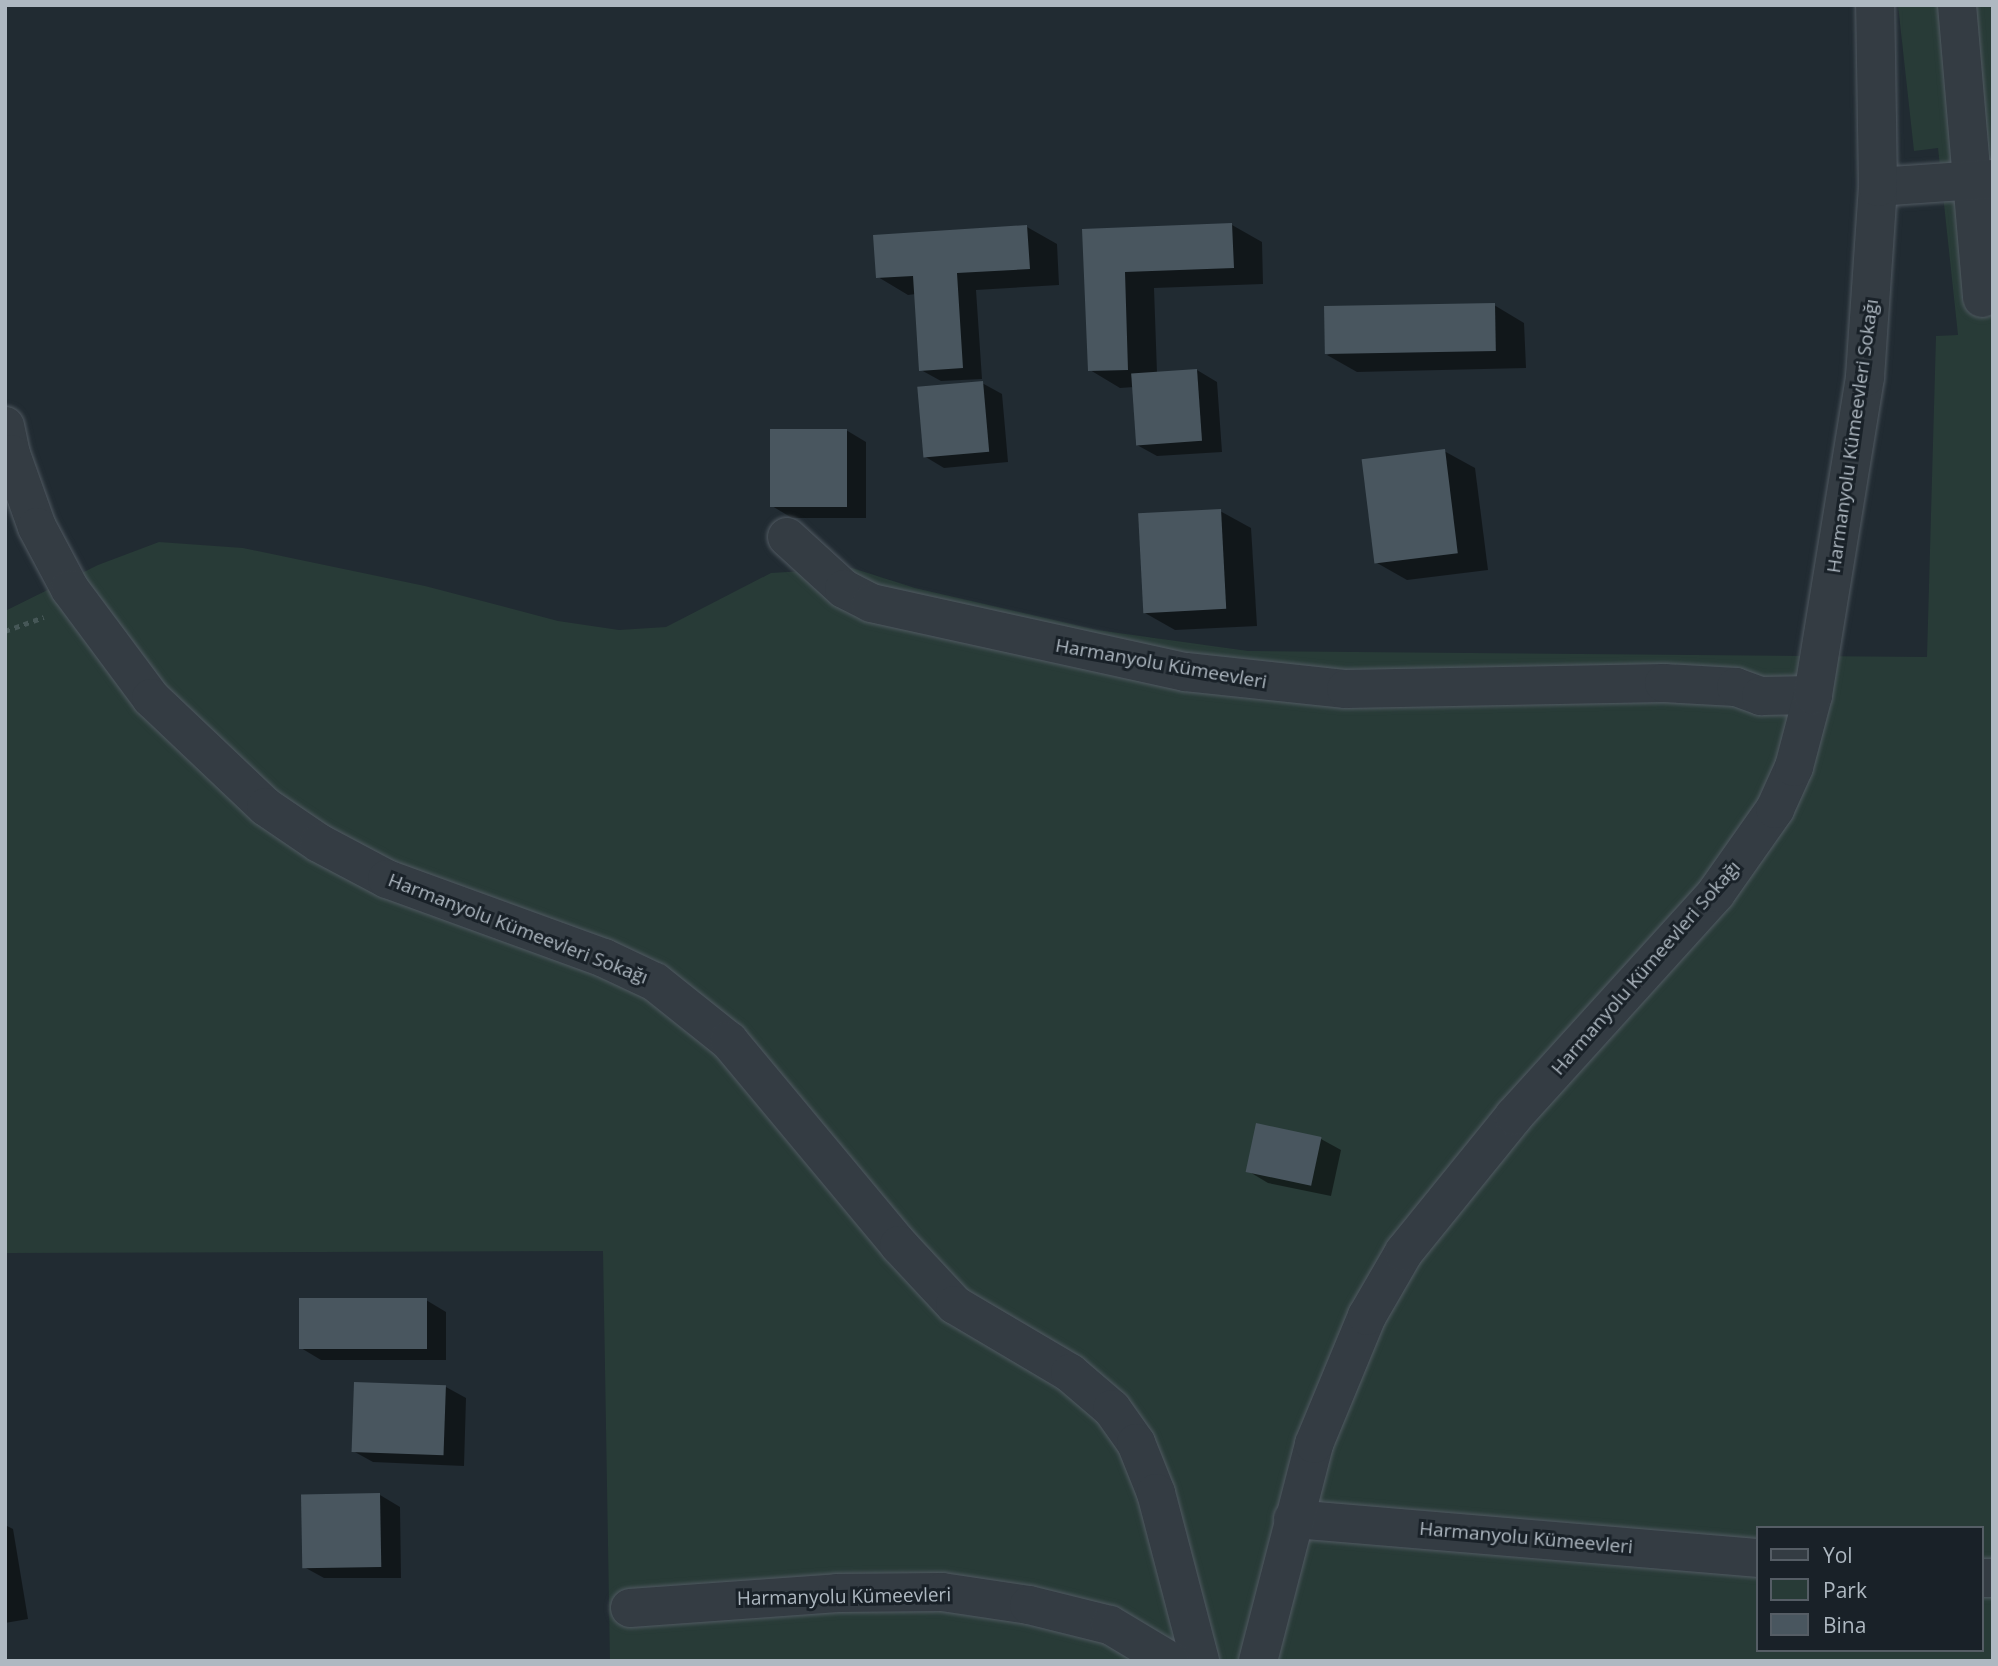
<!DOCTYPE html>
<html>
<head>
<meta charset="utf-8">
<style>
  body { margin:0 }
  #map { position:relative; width:1998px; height:1666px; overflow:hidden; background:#212b32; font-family:"Open Sans",sans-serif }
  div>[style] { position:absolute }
  .green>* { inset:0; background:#283b37 }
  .shadow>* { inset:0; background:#0007 }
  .building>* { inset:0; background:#49565f; transform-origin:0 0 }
  .path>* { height:4.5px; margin-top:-2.25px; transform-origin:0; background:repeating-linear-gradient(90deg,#465757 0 5px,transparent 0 10px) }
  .roads { filter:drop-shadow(0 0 2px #515a62) drop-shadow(0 0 2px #515a62) }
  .minor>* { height:38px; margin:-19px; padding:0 19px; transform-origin:19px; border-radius:19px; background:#343c43 }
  span { translate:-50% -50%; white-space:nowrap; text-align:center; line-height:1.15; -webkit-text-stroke:6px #192128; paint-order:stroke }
  .street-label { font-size:19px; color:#aeb8c1 }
  .frame { position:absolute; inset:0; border:7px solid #aeb8c1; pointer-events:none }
  .legend { position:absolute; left:1756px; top:1526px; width:228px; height:126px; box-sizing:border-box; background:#192128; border:2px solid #555d65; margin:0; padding:9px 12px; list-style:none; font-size:21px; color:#aeb8c1 }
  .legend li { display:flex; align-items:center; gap:14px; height:35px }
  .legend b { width:35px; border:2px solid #555d65 }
</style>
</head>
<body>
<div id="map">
  <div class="green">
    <div style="clip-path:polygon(evenodd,1898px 5px,1993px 5px,1993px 1661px,610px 1661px,603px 1251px,5px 1253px,5px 611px,98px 565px,159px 542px,243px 548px,425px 586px,558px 621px,619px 630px,666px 627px,771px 573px,852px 568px,915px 588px,1097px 630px,1248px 651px,1927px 657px,1936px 336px,1958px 335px,1938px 148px,1914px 151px,1898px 5px,1758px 1528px,1982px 1528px,1982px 1650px,1758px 1650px,1758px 1528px)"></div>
  </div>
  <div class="shadow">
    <div style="clip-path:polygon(1232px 225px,1262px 242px,1263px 284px,1154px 288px,1157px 373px,1197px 370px,1217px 382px,1222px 452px,1157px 456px,1137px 445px,1134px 387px,1120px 388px,1090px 370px,1084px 230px)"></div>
    <div style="clip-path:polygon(1027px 227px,1057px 244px,1059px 285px,976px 290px,982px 379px,941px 381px,921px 370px,916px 294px,908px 295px,878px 277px)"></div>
    <div style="clip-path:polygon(1494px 305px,1524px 323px,1526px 368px,1357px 372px,1327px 355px)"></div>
    <div style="clip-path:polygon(982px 383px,1002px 394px,1008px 462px,944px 468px,924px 456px)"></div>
    <div style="clip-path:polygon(846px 430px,866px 442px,866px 518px,792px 518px,772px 506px)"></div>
    <div style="clip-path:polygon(1444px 451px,1475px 468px,1488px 570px,1407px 580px,1377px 563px)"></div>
    <div style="clip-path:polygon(1220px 511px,1251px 528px,1257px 626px,1175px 630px,1145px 613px)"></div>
    <div style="clip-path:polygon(1321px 1139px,1341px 1150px,1331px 1196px,1268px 1183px,1248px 1171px)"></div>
    <div style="clip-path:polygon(426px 1300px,446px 1312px,446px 1360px,321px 1360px,301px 1348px)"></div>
    <div style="clip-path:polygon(355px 1384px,446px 1387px,466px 1398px,464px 1466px,373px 1462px,353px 1451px)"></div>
    <div style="clip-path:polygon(380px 1495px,400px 1507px,401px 1578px,324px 1578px,304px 1567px)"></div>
    <div style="clip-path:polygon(5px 1525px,13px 1529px,28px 1619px,5px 1623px)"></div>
  </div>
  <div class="building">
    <div style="clip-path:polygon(1232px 223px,1234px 268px,1125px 272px,1128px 370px,1088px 371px,1082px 229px)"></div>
    <div style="clip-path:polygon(1027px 225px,1030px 269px,957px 273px,963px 368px,919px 371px,913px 276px,876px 278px,873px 235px)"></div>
    <div style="left:1495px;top:303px;width:48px;height:171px;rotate:89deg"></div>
    <div style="left:1197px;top:369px;width:72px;height:66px;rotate:86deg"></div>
    <div style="left:983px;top:381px;width:71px;height:66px;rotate:85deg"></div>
    <div style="left:770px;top:429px;width:77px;height:78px"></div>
    <div style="left:1445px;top:449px;width:105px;height:84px;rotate:83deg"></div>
    <div style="left:1221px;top:509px;width:100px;height:83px;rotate:87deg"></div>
    <div style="left:1256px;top:1123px;width:67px;height:50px;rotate:12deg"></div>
    <div style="left:427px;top:1298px;width:51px;height:128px;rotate:90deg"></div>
    <div style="left:354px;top:1382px;width:92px;height:70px;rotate:2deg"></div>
    <div style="left:380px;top:1493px;width:74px;height:79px;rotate:89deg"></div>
  </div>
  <div class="path">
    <div style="left:5px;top:631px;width:41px;rotate:-19.7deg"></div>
  </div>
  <div class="roads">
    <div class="minor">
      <div style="left:1957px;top:5px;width:294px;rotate:85.1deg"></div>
      <div style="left:1878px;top:187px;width:115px;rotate:-4deg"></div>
      <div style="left:5px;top:426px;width:29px;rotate:78deg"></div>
      <div style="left:11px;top:454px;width:77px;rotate:70.4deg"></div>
      <div style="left:37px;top:527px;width:70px;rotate:62deg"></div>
      <div style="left:70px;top:589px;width:136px;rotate:53.4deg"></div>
      <div style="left:151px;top:698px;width:158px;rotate:43.5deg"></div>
      <div style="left:266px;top:807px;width:64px;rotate:34.2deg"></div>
      <div style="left:319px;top:843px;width:77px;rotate:27.9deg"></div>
      <div style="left:387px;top:879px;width:231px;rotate:20deg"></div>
      <div style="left:604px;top:958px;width:56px;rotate:25.2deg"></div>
      <div style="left:655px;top:982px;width:95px;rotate:38.6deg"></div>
      <div style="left:729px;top:1041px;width:266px;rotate:50.2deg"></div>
      <div style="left:899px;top:1245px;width:82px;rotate:47deg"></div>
      <div style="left:955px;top:1305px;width:134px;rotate:30.6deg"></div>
      <div style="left:1070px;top:1373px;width:55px;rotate:40.6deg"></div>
      <div style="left:1112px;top:1409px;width:42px;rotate:54.8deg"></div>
      <div style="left:1136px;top:1443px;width:54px;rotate:68.2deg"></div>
      <div style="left:1156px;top:1493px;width:174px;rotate:75.3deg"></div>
      <div style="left:787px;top:537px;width:77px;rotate:42.4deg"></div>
      <div style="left:844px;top:589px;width:30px;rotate:27deg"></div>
      <div style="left:871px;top:603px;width:322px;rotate:12.4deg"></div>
      <div style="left:1186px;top:672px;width:161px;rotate:6.1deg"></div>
      <div style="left:1346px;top:689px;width:318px;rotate:-1.1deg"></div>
      <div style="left:1664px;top:683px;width:72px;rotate:3.2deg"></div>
      <div style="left:1736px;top:687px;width:27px;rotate:20deg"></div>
      <div style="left:1761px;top:696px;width:52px;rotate:-1.1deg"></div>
      <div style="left:1293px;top:1519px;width:467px;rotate:4.8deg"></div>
      <div style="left:1982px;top:1578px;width:11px"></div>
      <div style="left:630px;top:1608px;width:208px;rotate:-4.1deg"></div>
      <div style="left:837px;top:1593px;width:105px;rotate:-0.5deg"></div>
      <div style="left:942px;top:1592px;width:88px;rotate:8.5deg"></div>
      <div style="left:1029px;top:1605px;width:83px;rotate:13.9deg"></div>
      <div style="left:1110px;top:1625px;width:70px;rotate:31deg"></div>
      <div style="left:1258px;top:1661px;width:224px;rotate:-75.5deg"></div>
      <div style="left:1314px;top:1444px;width:139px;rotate:-67.5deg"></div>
      <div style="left:1367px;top:1316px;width:74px;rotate:-60deg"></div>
      <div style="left:1404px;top:1252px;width:175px;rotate:-51deg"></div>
      <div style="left:1514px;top:1116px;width:301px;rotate:-47.8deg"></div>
      <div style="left:1716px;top:893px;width:103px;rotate:-54.9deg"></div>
      <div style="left:1775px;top:809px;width:46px;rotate:-65.7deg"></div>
      <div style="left:1794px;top:767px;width:74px;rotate:-75.2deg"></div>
      <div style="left:1813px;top:695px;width:322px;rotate:-80.7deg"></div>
      <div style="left:1865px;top:377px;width:190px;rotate:-86.1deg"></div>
      <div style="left:1878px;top:187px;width:182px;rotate:-90.9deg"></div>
    </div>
  </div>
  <div class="street-label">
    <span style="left:1853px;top:436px;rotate:-82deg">Harmanyolu Kümeevleri Sokağı</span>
    <span style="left:1161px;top:664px;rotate:10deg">Harmanyolu Kümeevleri</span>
    <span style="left:518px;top:929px;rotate:21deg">Harmanyolu Kümeevleri Sokağı</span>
    <span style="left:1646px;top:968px;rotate:-49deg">Harmanyolu Kümeevleri Sokağı</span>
    <span style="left:1526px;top:1538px;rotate:5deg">Harmanyolu Kümeevleri</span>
    <span style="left:844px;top:1597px;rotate:-1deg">Harmanyolu Kümeevleri</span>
  </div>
  <div class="frame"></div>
  <ul class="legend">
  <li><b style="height:9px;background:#343c43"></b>Yol</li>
  <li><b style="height:19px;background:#283b37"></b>Park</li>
  <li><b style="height:19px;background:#49565f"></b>Bina</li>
  </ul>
</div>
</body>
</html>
